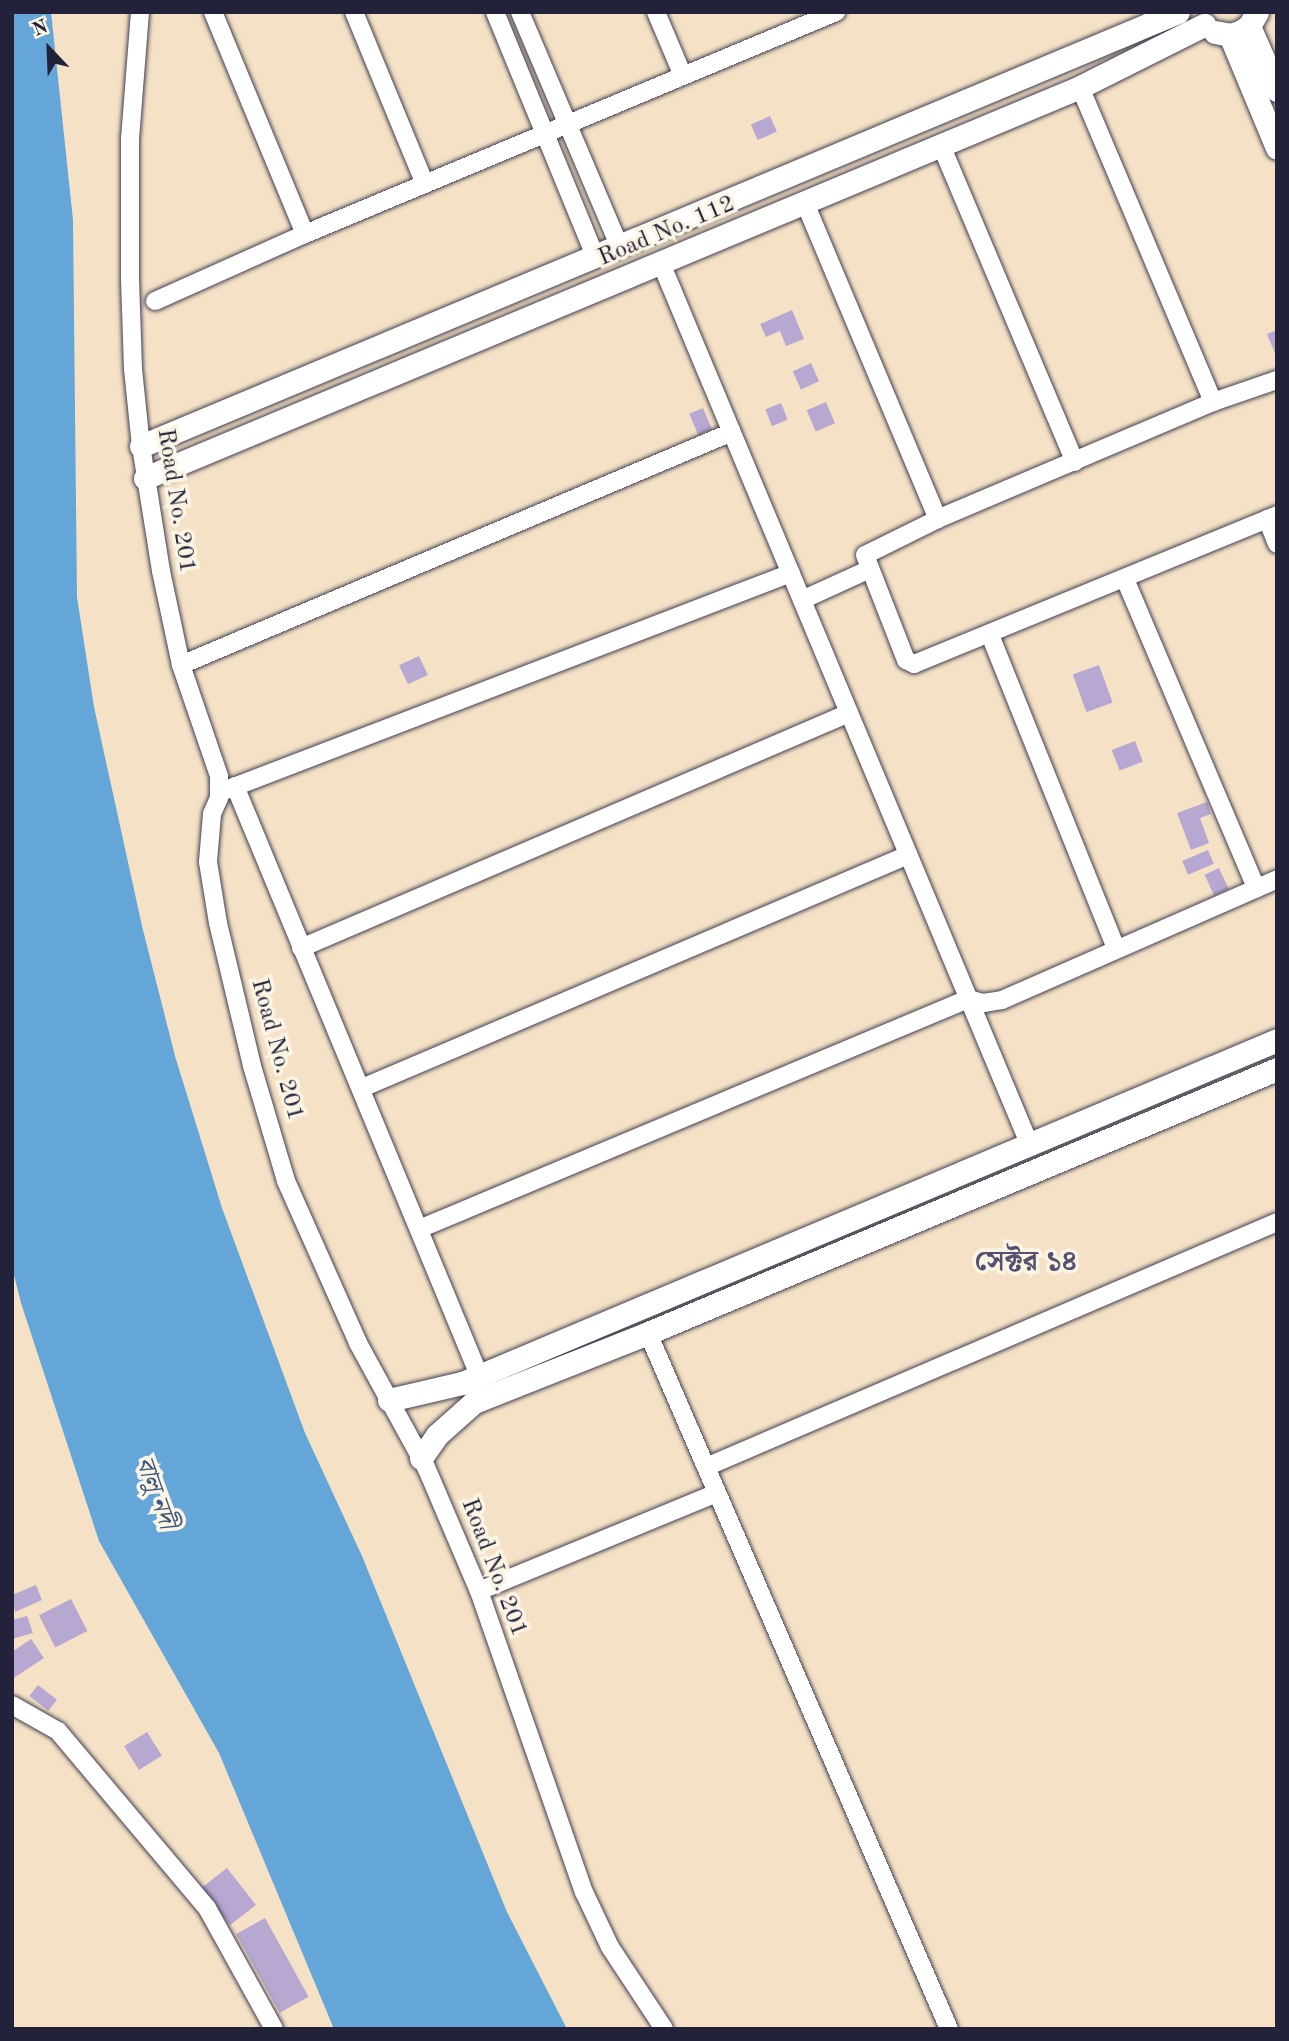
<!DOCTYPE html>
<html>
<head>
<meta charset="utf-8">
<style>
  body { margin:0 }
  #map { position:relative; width:1289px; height:2041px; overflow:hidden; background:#f5e2c6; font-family:"Old Standard TT","Noto Serif Bengali",serif }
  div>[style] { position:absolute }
  .water>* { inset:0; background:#64a6d8 }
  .building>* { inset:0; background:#b7a8d2; transform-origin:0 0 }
  .roads { filter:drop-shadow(0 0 2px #423f50) drop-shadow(0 0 2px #423f50) }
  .minor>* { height:18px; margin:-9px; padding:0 9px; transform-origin:9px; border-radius:9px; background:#fff }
  .tertiary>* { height:23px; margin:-11.5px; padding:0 11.5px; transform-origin:11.5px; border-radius:11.5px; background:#fff }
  span { translate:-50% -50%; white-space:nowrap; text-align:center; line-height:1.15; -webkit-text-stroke:7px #fcf5e5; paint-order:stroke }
  .street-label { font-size:24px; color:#22223b }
  .water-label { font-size:26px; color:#3c577a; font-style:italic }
  .quarter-label { font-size:28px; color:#565170; font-weight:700 }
  .frame { position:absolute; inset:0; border:14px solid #22223b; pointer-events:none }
  .north { position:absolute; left:14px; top:14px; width:70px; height:70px; -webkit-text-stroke:5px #fcf5e5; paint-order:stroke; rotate:337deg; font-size:19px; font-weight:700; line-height:28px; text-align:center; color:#22223b }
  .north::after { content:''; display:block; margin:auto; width:24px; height:32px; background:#22223b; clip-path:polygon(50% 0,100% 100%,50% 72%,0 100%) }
</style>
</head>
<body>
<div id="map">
  <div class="water">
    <div style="clip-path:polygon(12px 12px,51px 12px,73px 220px,77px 597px,94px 707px,142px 926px,175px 1056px,222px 1208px,305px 1433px,362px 1556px,507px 1912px,567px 2029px,334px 2029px,219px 1753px,99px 1541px,21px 1303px,12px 1267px)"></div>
  </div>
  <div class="building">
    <div style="left:770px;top:116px;width:17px;height:21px;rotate:66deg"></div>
    <div style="clip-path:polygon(792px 310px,804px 339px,786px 346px,780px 331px,766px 337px,760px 324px)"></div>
    <div style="clip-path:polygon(1277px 330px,1277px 358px,1267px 334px)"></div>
    <div style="left:811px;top:363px;width:20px;height:20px;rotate:66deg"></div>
    <div style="left:826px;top:402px;width:23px;height:21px;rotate:67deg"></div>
    <div style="left:781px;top:403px;width:18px;height:17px;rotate:68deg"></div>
    <div style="left:703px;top:408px;width:23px;height:15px;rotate:67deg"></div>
    <div style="left:419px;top:656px;width:21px;height:22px;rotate:65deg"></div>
    <div style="left:1099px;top:665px;width:40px;height:28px;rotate:70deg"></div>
    <div style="left:1135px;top:741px;width:22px;height:25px;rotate:69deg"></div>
    <div style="clip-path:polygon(1207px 802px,1211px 814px,1200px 818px,1209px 843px,1191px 850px,1177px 813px)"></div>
    <div style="left:1208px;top:850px;width:15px;height:28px;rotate:67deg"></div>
    <div style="left:1219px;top:868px;width:23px;height:16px;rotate:65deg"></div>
    <div style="clip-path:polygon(36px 1585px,42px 1600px,15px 1612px,12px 1595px)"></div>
    <div style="left:71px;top:1599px;width:36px;height:36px;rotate:63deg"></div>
    <div style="clip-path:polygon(27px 1616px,33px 1633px,12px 1639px,12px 1620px)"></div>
    <div style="clip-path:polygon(31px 1639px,44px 1658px,12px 1679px,12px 1652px)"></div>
    <div style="left:38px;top:1685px;width:24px;height:14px;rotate:38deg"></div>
    <div style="left:147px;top:1732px;width:28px;height:27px;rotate:58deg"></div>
    <div style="left:227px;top:1868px;width:47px;height:33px;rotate:52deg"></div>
    <div style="left:265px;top:1918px;width:90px;height:33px;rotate:61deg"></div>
  </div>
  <div class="roads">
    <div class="minor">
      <div style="left:140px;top:12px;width:126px;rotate:94.5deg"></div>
      <div style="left:130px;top:138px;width:141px;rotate:90deg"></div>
      <div style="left:130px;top:279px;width:90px;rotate:88.1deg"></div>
      <div style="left:133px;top:369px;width:77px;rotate:84.1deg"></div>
      <div style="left:141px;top:446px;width:127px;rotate:80.9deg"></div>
      <div style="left:161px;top:571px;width:96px;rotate:78deg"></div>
      <div style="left:181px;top:665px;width:117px;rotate:71.1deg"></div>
      <div style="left:219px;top:776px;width:22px;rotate:90deg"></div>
      <div style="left:219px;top:798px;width:17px;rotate:114deg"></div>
      <div style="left:212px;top:814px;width:48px;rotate:94.8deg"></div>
      <div style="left:208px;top:862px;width:62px;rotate:80.7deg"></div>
      <div style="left:218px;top:923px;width:147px;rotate:76.6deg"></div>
      <div style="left:252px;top:1066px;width:120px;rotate:73.5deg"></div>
      <div style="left:286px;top:1181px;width:177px;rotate:66deg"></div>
      <div style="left:358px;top:1343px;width:141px;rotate:61.3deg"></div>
      <div style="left:426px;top:1467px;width:135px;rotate:66.9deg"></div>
      <div style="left:479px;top:1591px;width:319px;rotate:70.8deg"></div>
      <div style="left:584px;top:1892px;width:61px;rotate:64.7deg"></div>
      <div style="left:610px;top:1947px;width:98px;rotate:56.6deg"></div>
      <div style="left:213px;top:12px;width:240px;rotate:67.5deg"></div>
      <div style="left:354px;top:12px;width:186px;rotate:67.6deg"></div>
      <div style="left:495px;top:12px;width:266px;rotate:67.7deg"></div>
      <div style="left:520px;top:12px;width:256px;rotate:67deg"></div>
      <div style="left:656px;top:12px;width:69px;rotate:67.1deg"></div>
      <div style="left:1080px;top:87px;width:342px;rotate:67.1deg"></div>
      <div style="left:941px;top:145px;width:344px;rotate:67.1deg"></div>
      <div style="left:805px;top:203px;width:343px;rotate:67.2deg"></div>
      <div style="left:661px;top:263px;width:954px;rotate:67.31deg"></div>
      <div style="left:155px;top:301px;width:164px;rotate:-24.1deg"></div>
      <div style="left:305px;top:234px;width:576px;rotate:-22.69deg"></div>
      <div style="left:1277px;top:380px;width:68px;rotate:161deg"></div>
      <div style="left:1213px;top:402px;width:299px;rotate:157deg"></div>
      <div style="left:938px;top:519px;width:81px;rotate:153.7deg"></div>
      <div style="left:865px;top:555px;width:113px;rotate:68.7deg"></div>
      <div style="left:906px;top:660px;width:9px;rotate:27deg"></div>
      <div style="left:914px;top:664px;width:392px;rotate:-22.3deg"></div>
      <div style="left:1267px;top:519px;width:27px;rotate:68deg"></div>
      <div style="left:1125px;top:579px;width:336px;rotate:67deg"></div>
      <div style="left:802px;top:600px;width:75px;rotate:-24.5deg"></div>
      <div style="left:990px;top:635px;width:338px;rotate:68.1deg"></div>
      <div style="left:181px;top:665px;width:598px;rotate:-22.92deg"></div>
      <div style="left:235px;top:786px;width:638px;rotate:67.5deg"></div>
      <div style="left:226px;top:790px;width:605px;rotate:-21.01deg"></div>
      <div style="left:301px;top:948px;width:596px;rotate:-23.21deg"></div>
      <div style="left:362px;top:1088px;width:594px;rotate:-23.11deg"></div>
      <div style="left:419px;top:1229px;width:595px;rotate:-22.73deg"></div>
      <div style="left:968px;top:999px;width:16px;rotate:15deg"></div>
      <div style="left:983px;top:1003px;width:19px;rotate:-9deg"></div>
      <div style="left:1002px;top:1000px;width:300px;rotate:-23.7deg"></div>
      <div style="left:648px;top:1333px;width:758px;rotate:66.61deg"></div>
      <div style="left:706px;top:1467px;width:621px;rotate:-23.22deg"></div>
      <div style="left:479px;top:1591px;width:257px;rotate:-22.4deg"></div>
      <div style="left:12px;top:1705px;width:53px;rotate:29.5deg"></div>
      <div style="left:58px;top:1731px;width:231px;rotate:49.9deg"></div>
      <div style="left:207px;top:1908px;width:138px;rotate:61deg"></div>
    </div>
    <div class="tertiary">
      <div style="left:1249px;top:26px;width:70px;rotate:66.4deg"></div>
      <div style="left:1215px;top:32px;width:15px;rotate:11deg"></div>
      <div style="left:1230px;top:35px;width:10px;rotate:-17deg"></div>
      <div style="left:1240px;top:32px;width:11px;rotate:-34deg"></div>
      <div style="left:1249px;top:26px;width:16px;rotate:-60deg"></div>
      <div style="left:1230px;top:35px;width:122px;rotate:67.4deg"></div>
      <div style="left:141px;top:446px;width:1124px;rotate:-22.71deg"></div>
      <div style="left:145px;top:478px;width:1013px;rotate:-22.69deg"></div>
      <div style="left:1080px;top:87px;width:139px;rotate:-26.6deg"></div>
      <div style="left:389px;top:1400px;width:75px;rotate:-13.1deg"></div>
      <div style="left:462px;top:1383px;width:884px;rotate:-22.82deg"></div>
      <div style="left:421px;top:1458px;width:28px;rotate:-55deg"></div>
      <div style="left:437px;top:1435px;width:50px;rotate:-41.7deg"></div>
      <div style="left:474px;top:1402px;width:187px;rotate:-21.6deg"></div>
      <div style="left:648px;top:1333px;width:682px;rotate:-22.77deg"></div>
    </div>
  </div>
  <div class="street-label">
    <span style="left:667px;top:232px;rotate:-23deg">Road No. 112</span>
    <span style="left:175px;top:501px;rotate:81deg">Road No. 201</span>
    <span style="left:276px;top:1050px;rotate:75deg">Road No. 201</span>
    <span style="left:493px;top:1568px;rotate:69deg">Road No. 201</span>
  </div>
  <div class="water-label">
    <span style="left:154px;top:1493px;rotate:70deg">বালু নদী</span>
  </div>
  <div class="quarter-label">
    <span style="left:1026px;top:1263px">সেক্টর ১৪</span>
  </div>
  <div class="frame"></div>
  <div class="north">N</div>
</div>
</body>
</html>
